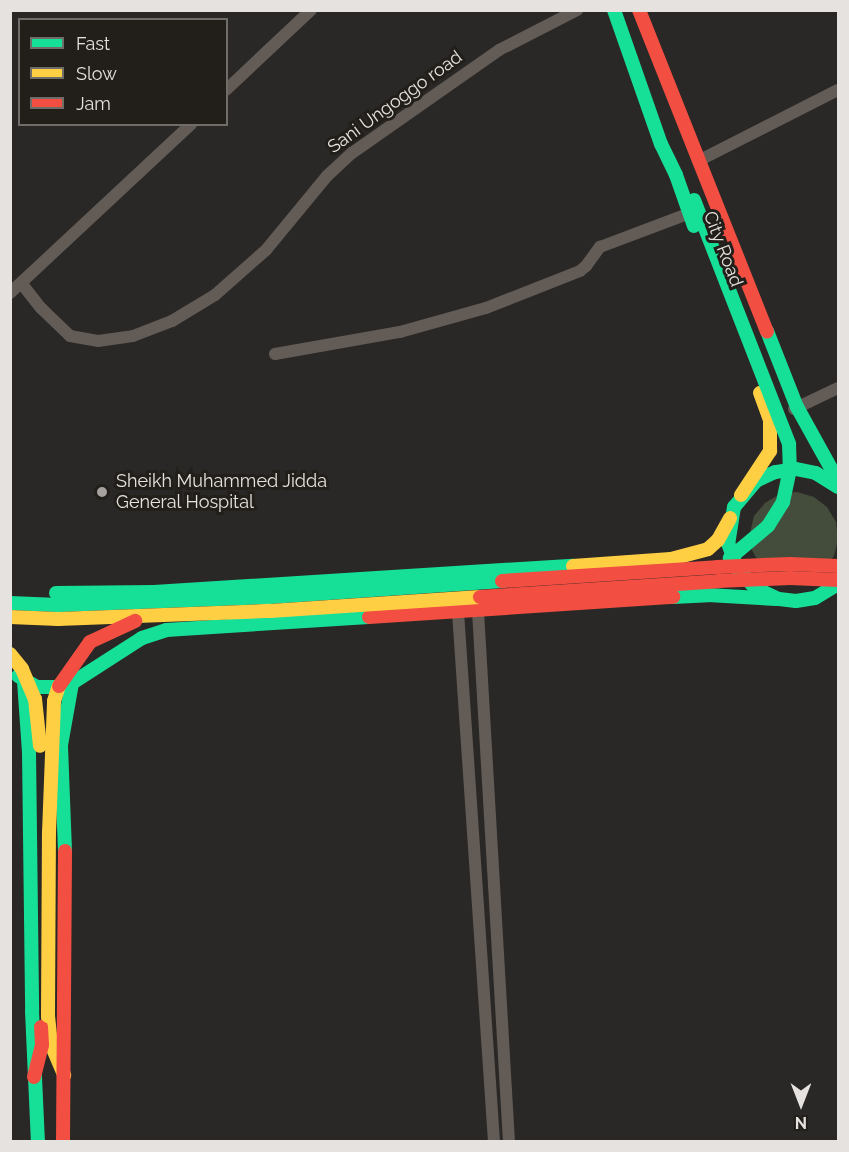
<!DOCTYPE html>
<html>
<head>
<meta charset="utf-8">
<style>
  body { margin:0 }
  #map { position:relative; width:849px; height:1152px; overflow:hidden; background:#2a2826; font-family:Raleway,sans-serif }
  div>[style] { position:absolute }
  .green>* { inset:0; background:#444c3b }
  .street>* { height:12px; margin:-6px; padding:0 6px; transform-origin:6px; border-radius:6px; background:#635b55 }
  .fast>* { height:14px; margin:-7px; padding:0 7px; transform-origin:7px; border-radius:7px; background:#16e098 }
  .slow>* { height:14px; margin:-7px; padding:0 7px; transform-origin:7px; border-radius:7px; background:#ffcf43 }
  .jam>* { height:14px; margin:-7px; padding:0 7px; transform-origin:7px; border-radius:7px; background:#f24e42 }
  .fast-bridge>* { height:14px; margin:-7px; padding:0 7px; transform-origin:7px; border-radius:7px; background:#16e098 }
  .slow-bridge>* { height:14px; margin:-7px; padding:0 7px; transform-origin:7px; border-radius:7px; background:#ffcf43 }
  .jam-bridge>* { height:14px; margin:-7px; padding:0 7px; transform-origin:7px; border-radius:7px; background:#f24e42 }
  .dots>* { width:16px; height:16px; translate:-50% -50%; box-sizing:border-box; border:3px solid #221f1a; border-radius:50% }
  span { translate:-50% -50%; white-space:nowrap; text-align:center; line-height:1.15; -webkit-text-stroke:6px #221f1a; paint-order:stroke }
  .street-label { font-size:18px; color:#e5e2df }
  .poi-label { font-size:18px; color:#e5e2df }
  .left { translate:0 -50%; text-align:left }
  .frame { position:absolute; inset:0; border:12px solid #e5e2df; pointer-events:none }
  .legend { position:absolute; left:18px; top:18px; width:210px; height:108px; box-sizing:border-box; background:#221f1a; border:2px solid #706d69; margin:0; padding:8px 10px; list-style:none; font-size:18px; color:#e5e2df }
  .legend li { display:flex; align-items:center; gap:12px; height:30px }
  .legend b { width:30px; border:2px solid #706d69 }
  .north { position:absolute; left:771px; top:1074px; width:60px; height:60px; -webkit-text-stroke:4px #221f1a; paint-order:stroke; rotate:180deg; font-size:16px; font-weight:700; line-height:24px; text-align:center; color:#e5e2df }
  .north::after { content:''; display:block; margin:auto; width:21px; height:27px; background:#e5e2df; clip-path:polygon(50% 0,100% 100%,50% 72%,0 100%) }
</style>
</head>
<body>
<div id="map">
  <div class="green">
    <div style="clip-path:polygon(797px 492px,814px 497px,827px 507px,836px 522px,838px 539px,834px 556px,823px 569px,760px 565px,752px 550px,750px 533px,754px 516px,765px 503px,780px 494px)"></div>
  </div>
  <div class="street">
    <div style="left:226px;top:90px;width:117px;rotate:-43.3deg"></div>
    <div style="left:698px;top:161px;width:157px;rotate:-26.9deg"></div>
    <div style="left:22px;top:284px;width:31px;rotate:52deg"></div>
    <div style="left:41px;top:308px;width:40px;rotate:44deg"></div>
    <div style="left:70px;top:336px;width:28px;rotate:10deg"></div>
    <div style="left:98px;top:341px;width:35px;rotate:-8deg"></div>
    <div style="left:133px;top:336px;width:42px;rotate:-21deg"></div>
    <div style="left:172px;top:321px;width:50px;rotate:-31.2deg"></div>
    <div style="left:215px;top:295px;width:68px;rotate:-41.4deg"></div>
    <div style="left:266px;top:250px;width:96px;rotate:-50.5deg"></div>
    <div style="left:327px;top:176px;width:34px;rotate:-43deg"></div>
    <div style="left:352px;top:153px;width:179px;rotate:-35deg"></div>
    <div style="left:499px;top:50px;width:88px;rotate:-27.1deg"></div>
    <div style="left:10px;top:293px;width:248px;rotate:-43deg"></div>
    <div style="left:275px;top:354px;width:127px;rotate:-10deg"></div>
    <div style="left:400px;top:332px;width:89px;rotate:-15.6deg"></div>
    <div style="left:486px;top:308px;width:101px;rotate:-21.5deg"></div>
    <div style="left:580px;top:271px;width:8px;rotate:-40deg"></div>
    <div style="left:586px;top:266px;width:24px;rotate:-54deg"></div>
    <div style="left:600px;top:247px;width:96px;rotate:-20.7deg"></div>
    <div style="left:794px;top:409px;width:49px;rotate:-25.5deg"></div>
    <div style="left:478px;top:611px;width:532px;rotate:86.66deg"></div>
    <div style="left:458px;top:612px;width:531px;rotate:86.11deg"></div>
  </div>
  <div class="fast">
    <div style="left:614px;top:10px;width:142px;rotate:70.7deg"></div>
    <div style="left:661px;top:144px;width:34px;rotate:64deg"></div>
    <div style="left:676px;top:175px;width:54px;rotate:70.6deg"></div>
    <div style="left:767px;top:331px;width:82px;rotate:68.5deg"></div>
    <div style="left:797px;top:407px;width:85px;rotate:61deg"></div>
    <div style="left:838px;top:487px;width:26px;rotate:-148deg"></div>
    <div style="left:816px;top:473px;width:21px;rotate:-169deg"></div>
    <div style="left:795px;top:469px;width:20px;rotate:171deg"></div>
    <div style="left:775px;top:472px;width:21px;rotate:155deg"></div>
    <div style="left:756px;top:481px;width:34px;rotate:130deg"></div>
    <div style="left:734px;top:507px;width:36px;rotate:99deg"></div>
    <div style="left:728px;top:543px;width:27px;rotate:70deg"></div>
    <div style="left:737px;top:568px;width:27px;rotate:48deg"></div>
    <div style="left:755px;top:588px;width:26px;rotate:25deg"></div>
    <div style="left:779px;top:599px;width:17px;rotate:7deg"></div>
    <div style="left:796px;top:601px;width:19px;rotate:-9deg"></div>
    <div style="left:815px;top:598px;width:27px;rotate:-31deg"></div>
    <div style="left:56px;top:593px;width:98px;rotate:-0.6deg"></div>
    <div style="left:154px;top:592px;width:420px;rotate:-3.6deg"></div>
    <div style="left:673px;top:597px;width:35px;rotate:-3deg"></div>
    <div style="left:708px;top:595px;width:68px;rotate:3.4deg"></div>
    <div style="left:18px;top:676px;width:22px;rotate:30deg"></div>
    <div style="left:37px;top:687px;width:23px"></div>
    <div style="left:60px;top:687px;width:13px;rotate:-18deg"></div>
    <div style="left:72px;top:683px;width:83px;rotate:-32.7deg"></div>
    <div style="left:142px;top:638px;width:25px;rotate:-18deg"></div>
    <div style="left:166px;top:630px;width:203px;rotate:-3.7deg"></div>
    <div style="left:24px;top:681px;width:71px;rotate:86deg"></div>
    <div style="left:29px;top:752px;width:259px;rotate:89.3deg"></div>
    <div style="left:32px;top:1011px;width:131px;rotate:87.4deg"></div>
    <div style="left:65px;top:851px;width:106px;rotate:-92.2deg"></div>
    <div style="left:61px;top:745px;width:63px;rotate:-79.9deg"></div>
  </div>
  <div class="slow">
    <div style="left:741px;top:495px;width:53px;rotate:-56.6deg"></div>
    <div style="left:770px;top:451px;width:31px;rotate:-90deg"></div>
    <div style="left:770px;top:420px;width:29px;rotate:-110deg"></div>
    <div style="left:573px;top:566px;width:98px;rotate:-4.1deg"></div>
    <div style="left:671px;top:559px;width:38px;rotate:-15deg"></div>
    <div style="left:708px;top:549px;width:13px;rotate:-42deg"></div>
    <div style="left:718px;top:540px;width:25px;rotate:-61deg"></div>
    <div style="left:48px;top:1016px;width:28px;rotate:84deg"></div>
    <div style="left:51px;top:1044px;width:34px;rotate:67deg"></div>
  </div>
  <div class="jam">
    <div style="left:639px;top:10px;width:346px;rotate:68.3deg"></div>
    <div style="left:369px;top:617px;width:305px;rotate:-3.8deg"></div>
    <div style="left:34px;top:1077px;width:33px;rotate:-76deg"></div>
    <div style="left:42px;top:1045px;width:18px;rotate:-93deg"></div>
    <div style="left:63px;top:1142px;width:291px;rotate:-89.6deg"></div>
  </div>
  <div class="fast-bridge">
    <div style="left:694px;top:200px;width:262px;rotate:68.7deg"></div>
    <div style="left:789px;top:444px;width:25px;rotate:88deg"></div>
    <div style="left:790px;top:469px;width:34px;rotate:102deg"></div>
    <div style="left:783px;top:502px;width:28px;rotate:122deg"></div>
    <div style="left:768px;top:526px;width:50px;rotate:139.9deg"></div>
    <div style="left:10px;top:603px;width:48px;rotate:2.4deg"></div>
    <div style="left:58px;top:605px;width:211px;rotate:-2.2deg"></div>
    <div style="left:269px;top:597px;width:234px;rotate:-3.9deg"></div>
  </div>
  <div class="slow-bridge">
    <div style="left:10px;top:617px;width:48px;rotate:2.4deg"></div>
    <div style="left:58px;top:619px;width:212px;rotate:-2.2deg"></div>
    <div style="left:270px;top:611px;width:210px;rotate:-3.8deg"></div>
    <div style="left:10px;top:654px;width:19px;rotate:51deg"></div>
    <div style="left:22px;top:669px;width:33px;rotate:67deg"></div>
    <div style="left:35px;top:699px;width:47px;rotate:83.9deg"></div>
    <div style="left:48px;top:1016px;width:183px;rotate:-89.7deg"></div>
    <div style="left:49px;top:833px;width:132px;rotate:-87.8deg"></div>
    <div style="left:54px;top:701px;width:16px;rotate:-72deg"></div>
  </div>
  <div class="jam-bridge">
    <div style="left:502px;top:581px;width:215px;rotate:-3.7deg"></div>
    <div style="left:717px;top:567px;width:73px;rotate:-2.4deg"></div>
    <div style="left:790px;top:564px;width:48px;rotate:2.4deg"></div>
    <div style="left:480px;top:597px;width:239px;rotate:-3.8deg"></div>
    <div style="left:718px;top:581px;width:72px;rotate:-2.4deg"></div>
    <div style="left:790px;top:578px;width:48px;rotate:2.4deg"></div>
    <div style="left:59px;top:686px;width:54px;rotate:-54.8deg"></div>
    <div style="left:90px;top:642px;width:50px;rotate:-25deg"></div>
  </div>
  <div class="dots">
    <div style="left:102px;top:492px;background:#a4a19e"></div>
  </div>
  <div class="street-label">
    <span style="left:395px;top:102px;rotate:-36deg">Sani Ungoggo road</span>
    <span style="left:723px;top:249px;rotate:69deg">City Road</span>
  </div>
  <div class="poi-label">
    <span class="left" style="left:116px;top:492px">Sheikh Muhammed Jidda<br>General Hospital</span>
  </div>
  <div class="frame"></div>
  <ul class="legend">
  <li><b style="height:8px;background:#16e098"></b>Fast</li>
  <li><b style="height:8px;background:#ffcf43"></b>Slow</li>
  <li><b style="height:8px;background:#f24e42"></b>Jam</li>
  </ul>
  <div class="north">N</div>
</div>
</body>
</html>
